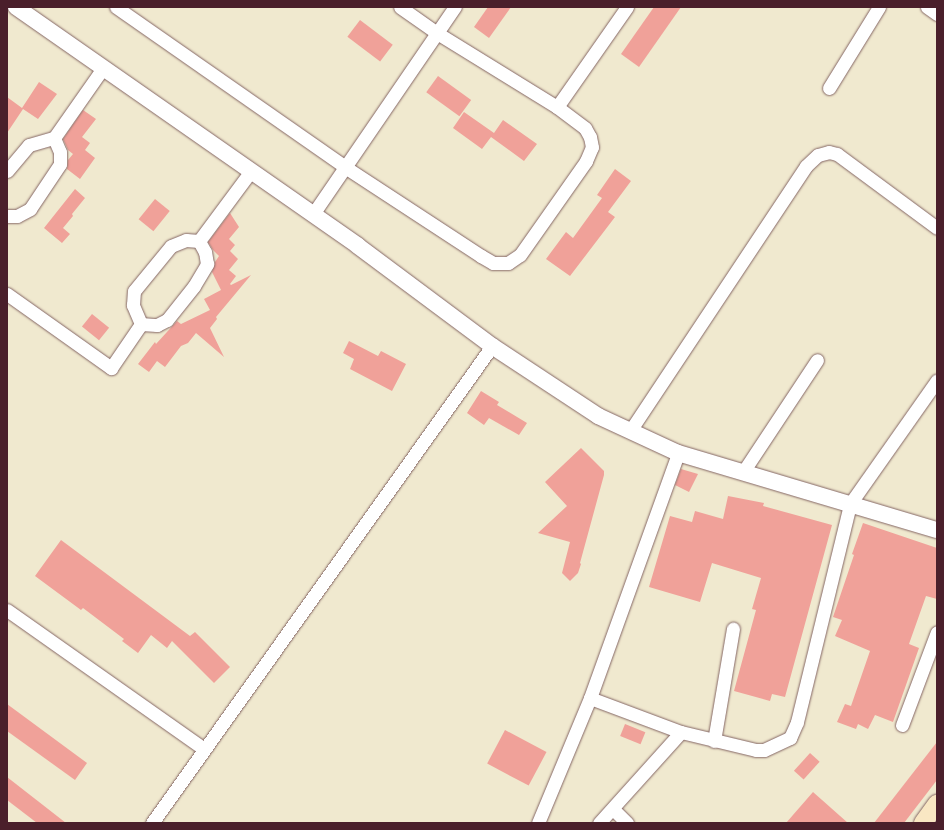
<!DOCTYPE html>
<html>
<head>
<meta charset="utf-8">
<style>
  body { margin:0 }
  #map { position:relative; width:944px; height:830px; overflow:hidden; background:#f0e9cf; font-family:"Indie Flower",sans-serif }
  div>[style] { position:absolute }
  .building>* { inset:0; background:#f0a199; transform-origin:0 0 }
  .roads { filter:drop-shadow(0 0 1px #846664) drop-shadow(0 0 1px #846664) }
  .minor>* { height:13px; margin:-6.5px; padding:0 6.5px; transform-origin:6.5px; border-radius:6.5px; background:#fff }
  .tertiary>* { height:16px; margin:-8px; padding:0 8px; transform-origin:8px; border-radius:8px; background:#fff }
  .secondary>* { height:18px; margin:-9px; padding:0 9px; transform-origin:9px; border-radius:9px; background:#f9e7c3 }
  span { translate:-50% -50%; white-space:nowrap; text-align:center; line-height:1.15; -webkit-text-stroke:3px #fff; paint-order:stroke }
  .frame { position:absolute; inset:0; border:8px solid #4a1f2b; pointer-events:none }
</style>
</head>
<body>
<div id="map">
  <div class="building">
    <div style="clip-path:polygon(488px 7px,511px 7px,489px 38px,474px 27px)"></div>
    <div style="clip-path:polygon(654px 7px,681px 7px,639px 67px,621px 54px)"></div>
    <div style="left:360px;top:20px;width:41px;height:21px;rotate:37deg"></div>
    <div style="left:438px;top:76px;width:41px;height:20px;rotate:36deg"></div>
    <div style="clip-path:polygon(39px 82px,57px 94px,38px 119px,23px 109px,7px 133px,7px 97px,22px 108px)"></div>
    <div style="clip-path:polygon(83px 110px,96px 119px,82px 137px,90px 143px,85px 150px,95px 158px,80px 179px,67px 169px,68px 160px,73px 154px,68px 150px,63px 139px)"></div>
    <div style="clip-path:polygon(464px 112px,494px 133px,503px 120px,537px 144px,524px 161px,491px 137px,482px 149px,453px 128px)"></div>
    <div style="clip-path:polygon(615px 169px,631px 181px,608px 212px,615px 217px,570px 276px,546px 259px,566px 232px,573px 238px,602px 198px,597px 195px)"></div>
    <div style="clip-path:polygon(75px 189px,85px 198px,72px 214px,73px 216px,63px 228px,70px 234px,62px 243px,44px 228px)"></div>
    <div style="left:155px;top:199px;width:19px;height:26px;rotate:39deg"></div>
    <div style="clip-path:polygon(230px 213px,239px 227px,229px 239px,235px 245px,230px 251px,238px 259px,229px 270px,236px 276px,230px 284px,231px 285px,251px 275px,216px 317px,217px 319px,210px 328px,224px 357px,196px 333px,188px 343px,181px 346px,165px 367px,157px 361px,149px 372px,138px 364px,155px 342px,156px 344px,177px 321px,181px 324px,210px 310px,204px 299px,221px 290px,212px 272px,215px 262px,219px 256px,213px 250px,208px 242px)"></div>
    <div style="left:92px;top:314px;width:22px;height:16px;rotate:39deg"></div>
    <div style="clip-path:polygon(349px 341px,378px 356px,381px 351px,406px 364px,392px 391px,350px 369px,354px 359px,343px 353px)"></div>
    <div style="clip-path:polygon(481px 391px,499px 402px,497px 405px,527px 423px,519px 435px,489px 418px,484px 425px,467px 413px)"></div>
    <div style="clip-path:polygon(581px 448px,604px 471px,604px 475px,580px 563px,581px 564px,578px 573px,570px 581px,562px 573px,570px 542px,538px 533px,567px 506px,545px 482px)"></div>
    <div style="clip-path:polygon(681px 469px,698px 474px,689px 492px,675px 485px)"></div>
    <div style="clip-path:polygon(728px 496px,764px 503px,763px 506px,832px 525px,785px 697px,772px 694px,770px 701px,734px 691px,756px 610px,752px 609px,761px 578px,712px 563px,700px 602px,649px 587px,670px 516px,692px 522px,695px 511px,723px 519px)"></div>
    <div style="clip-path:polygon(863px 523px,937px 548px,937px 599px,926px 596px,909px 644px,919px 648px,893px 722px,875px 715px,868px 729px,858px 724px,856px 729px,837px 722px,845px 704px,851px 706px,870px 651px,835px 636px,842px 620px,833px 617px,854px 555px,852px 554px)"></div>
    <div style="clip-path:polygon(61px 540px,190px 636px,195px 632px,230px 667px,214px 683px,172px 641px,167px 648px,151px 635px,138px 653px,122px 641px,124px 639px,83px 608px,81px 610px,35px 576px)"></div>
    <div style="clip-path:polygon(7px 704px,87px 763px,75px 780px,7px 731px)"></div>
    <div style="left:625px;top:724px;width:22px;height:13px;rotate:22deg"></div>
    <div style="left:505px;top:730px;width:47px;height:38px;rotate:28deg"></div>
    <div style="clip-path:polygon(937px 742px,937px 780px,904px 823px,874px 823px)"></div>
    <div style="left:810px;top:753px;width:13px;height:24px;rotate:42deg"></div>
    <div style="clip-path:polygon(7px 777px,66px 823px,37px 823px,7px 800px)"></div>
    <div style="clip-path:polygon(813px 792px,848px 823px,786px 823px)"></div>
  </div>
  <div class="roads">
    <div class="minor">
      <div style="left:116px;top:7px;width:279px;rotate:34.9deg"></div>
      <div style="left:345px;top:167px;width:163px;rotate:33.2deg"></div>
      <div style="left:481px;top:256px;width:14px;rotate:30deg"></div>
      <div style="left:493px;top:263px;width:15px"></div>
      <div style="left:508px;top:263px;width:14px;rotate:-34deg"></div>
      <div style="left:520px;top:255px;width:115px;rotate:-54.9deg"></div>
      <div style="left:586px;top:161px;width:15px;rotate:-67deg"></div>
      <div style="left:592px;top:147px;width:10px;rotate:-101deg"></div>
      <div style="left:590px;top:137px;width:10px;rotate:-119deg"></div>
      <div style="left:585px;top:128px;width:35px;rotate:-143deg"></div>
      <div style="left:557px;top:107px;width:141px;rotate:-148.3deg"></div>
      <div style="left:437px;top:33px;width:45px;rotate:-144.9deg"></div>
      <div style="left:927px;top:7px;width:12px;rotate:35deg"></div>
      <div style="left:829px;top:88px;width:95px;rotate:-58.3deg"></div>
      <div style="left:557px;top:107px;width:122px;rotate:-55deg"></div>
      <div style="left:7px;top:171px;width:34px;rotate:-50deg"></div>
      <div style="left:29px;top:145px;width:26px;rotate:-16deg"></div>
      <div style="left:54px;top:138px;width:85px;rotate:-55deg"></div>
      <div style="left:313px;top:214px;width:251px;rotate:-55.6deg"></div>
      <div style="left:7px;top:216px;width:10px"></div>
      <div style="left:17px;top:216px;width:15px;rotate:-28deg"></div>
      <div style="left:30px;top:209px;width:54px;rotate:-56.3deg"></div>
      <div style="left:60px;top:164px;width:12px;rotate:-90deg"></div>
      <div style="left:60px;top:152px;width:15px;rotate:-113deg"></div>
      <div style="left:7px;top:294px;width:128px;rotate:35.4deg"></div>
      <div style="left:111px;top:368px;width:53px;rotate:-55.7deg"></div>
      <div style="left:141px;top:324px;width:16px;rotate:4deg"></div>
      <div style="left:157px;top:325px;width:11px;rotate:-27deg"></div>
      <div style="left:167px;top:320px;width:43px;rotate:-51.5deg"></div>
      <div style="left:194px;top:286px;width:26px;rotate:-59deg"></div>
      <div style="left:207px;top:264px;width:12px;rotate:-99deg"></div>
      <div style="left:205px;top:252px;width:13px;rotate:-119deg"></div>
      <div style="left:199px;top:241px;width:87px;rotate:-53.4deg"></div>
      <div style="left:141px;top:324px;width:21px;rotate:-113deg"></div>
      <div style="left:133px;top:305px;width:14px;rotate:-86deg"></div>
      <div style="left:134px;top:291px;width:58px;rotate:-50.6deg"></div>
      <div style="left:171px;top:246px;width:16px;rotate:-22deg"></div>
      <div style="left:186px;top:240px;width:13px;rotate:4deg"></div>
      <div style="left:630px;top:431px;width:318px;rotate:-56.4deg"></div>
      <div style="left:806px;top:166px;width:16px;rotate:-43deg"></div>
      <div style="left:818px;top:155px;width:11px;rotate:-15deg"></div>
      <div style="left:829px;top:152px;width:8px;rotate:14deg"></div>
      <div style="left:837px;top:154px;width:124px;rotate:36.5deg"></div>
      <div style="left:743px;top:472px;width:134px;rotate:-56.5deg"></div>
      <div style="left:7px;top:610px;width:241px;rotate:35.2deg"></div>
      <div style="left:590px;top:698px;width:97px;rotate:20.5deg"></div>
      <div style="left:681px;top:732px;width:77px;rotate:13.5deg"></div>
      <div style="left:756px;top:750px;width:8px"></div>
      <div style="left:764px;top:750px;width:29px;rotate:-25deg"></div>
      <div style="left:790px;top:738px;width:17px;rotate:-66deg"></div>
      <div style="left:797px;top:722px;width:224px;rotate:-76.3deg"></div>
      <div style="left:850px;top:504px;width:151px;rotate:-54.9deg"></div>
      <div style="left:902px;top:725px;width:99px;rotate:-69.4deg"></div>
      <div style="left:714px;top:741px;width:114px;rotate:-80.4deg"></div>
      <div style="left:613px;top:809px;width:20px;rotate:45deg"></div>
      <div style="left:152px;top:823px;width:586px;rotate:-54.52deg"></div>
      <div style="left:538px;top:823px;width:135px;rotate:-67.4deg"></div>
      <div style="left:590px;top:698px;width:260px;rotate:-70.2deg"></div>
      <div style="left:599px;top:823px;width:122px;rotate:-48deg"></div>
    </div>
    <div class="tertiary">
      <div style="left:16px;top:7px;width:417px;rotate:34.9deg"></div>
      <div style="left:358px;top:246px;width:167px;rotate:36.7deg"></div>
      <div style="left:492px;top:346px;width:127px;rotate:33.4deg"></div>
      <div style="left:598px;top:416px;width:88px;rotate:24.8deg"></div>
      <div style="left:678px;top:453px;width:270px;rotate:16.6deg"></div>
    </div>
    <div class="secondary">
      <div style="left:923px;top:823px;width:24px;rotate:-54deg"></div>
    </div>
  </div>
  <div class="frame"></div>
</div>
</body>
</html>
